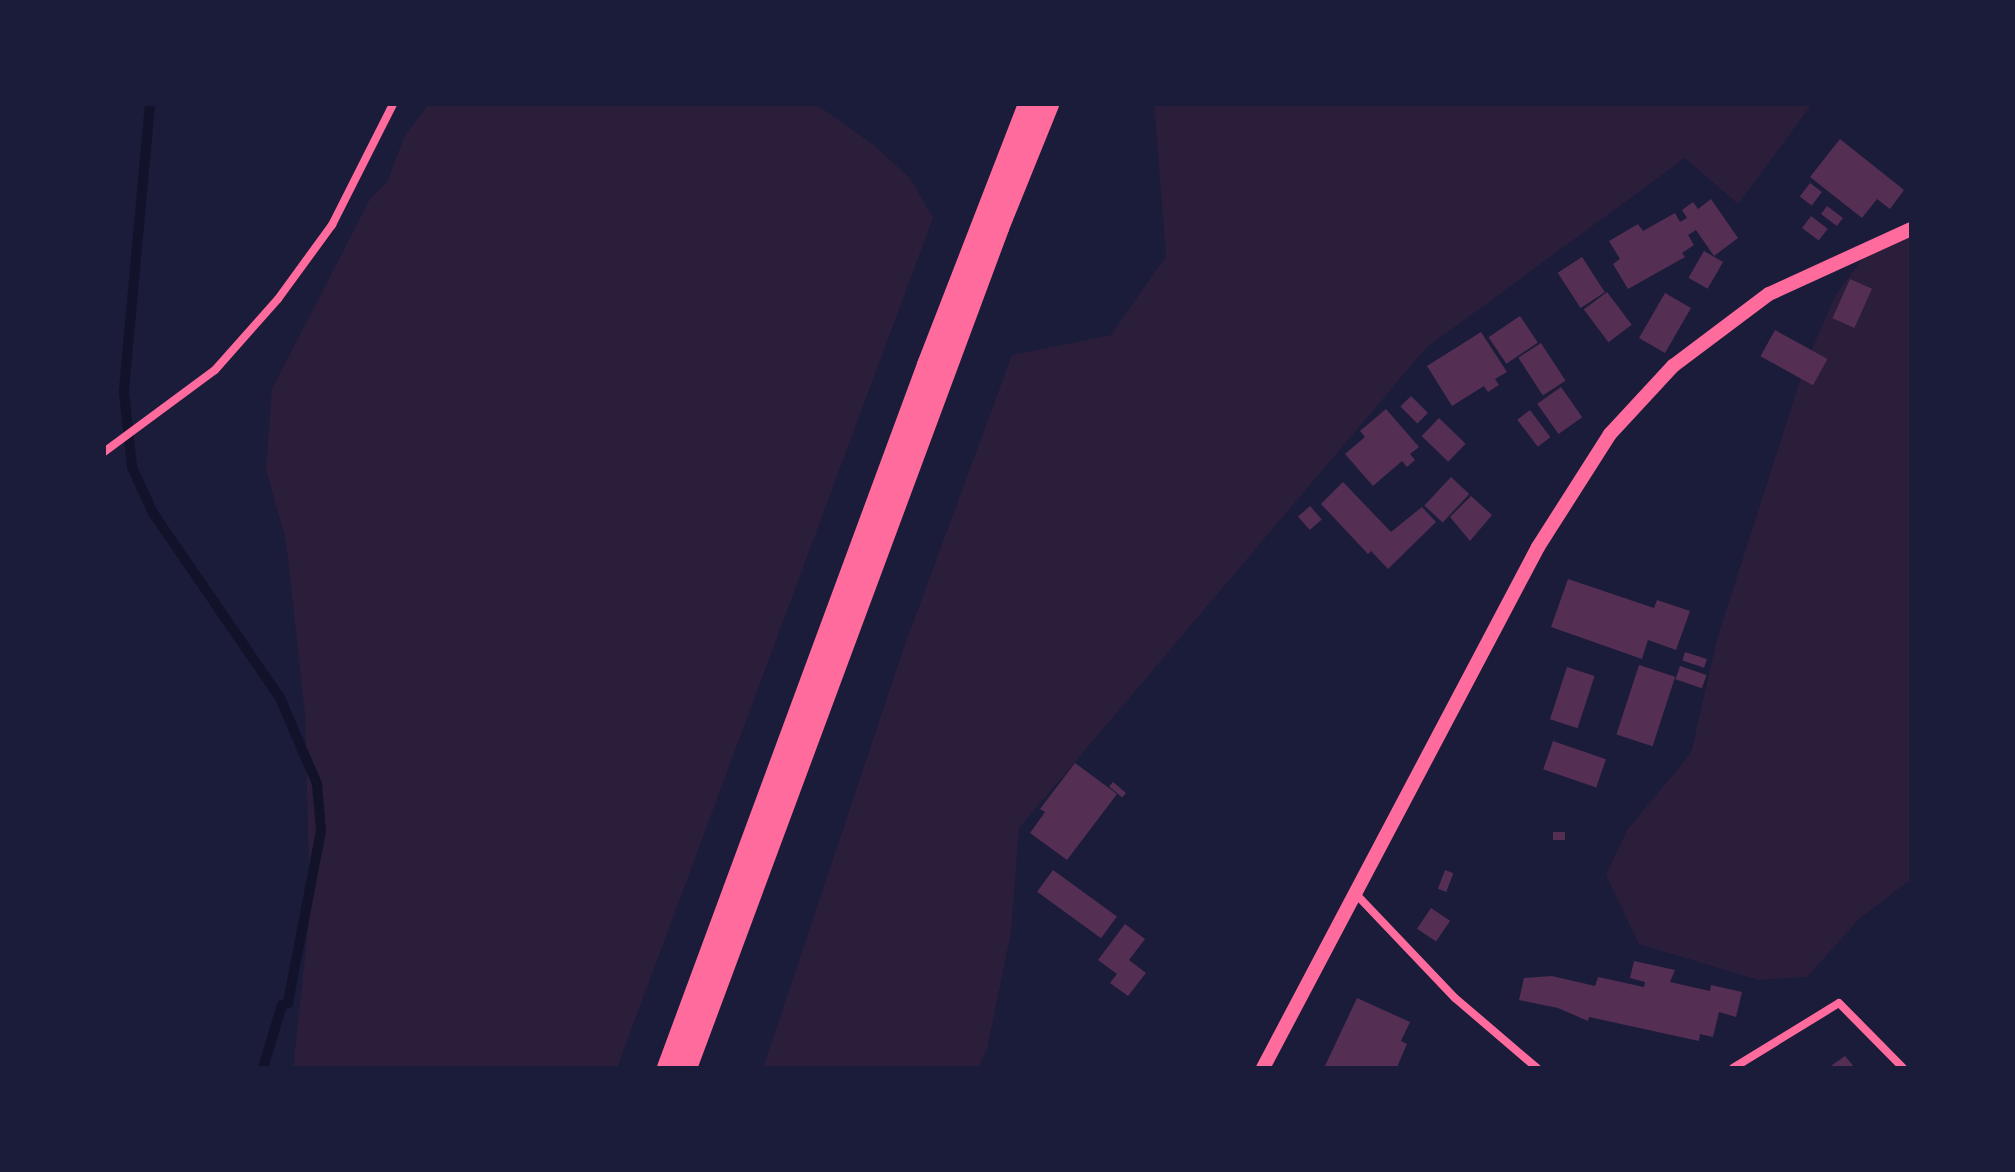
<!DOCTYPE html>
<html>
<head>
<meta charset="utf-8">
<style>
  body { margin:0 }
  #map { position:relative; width:2015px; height:1172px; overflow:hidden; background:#1b1b3a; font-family:Helvetica,sans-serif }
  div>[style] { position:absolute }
  .green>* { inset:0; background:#2a1e3b }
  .stream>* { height:10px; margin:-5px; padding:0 5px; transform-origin:5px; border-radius:5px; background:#12122b }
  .building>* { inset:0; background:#542f53; transform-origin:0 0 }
  .minor>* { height:8px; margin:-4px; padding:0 4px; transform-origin:4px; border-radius:4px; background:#ff6b9d }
  .tertiary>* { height:14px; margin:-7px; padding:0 7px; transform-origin:7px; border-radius:7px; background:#ff6b9d }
  .trunk>* { height:22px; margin:-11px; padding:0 11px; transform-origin:11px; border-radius:11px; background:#ff6b9d }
  span { translate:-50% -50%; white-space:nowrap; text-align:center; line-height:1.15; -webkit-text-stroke:6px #1b1b3a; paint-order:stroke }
  .frame { position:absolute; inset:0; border:106px solid #1b1b3a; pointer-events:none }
</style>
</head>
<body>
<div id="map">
  <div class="green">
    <div style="clip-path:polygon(429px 104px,816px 104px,875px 146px,910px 178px,933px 218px,617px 1068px,293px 1068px,310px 911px,305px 715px,286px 541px,266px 470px,272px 389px,370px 199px,387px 182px,405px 135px)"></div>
    <div style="clip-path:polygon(1154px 104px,1812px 104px,1738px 204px,1685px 158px,1426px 348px,1019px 828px,1011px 932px,987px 1050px,978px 1068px,763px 1068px,904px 647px,1012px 355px,1111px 335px,1166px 256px)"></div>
    <div style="clip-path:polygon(1911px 221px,1911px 879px,1859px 919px,1807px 977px,1759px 980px,1639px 944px,1606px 875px,1627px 830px,1691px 753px,1717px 639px,1805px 365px,1835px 296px,1869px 250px)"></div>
  </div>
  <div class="stream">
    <div style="left:150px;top:104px;width:289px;rotate:95.2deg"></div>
    <div style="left:124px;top:392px;width:75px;rotate:83.9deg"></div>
    <div style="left:132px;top:467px;width:51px;rotate:65.5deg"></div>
    <div style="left:153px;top:513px;width:224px;rotate:55.5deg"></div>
    <div style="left:280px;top:698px;width:94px;rotate:66.7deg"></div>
    <div style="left:317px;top:784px;width:47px;rotate:85.1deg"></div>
    <div style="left:321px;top:831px;width:175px;rotate:100.9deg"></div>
    <div style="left:288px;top:1003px;width:6px;rotate:162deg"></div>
    <div style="left:282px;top:1005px;width:66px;rotate:106.8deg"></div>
  </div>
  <div class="building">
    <div style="clip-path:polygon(1840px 139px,1904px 190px,1890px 209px,1877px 199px,1862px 218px,1810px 177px)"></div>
    <div style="left:1810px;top:183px;width:15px;height:17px;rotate:37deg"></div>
    <div style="clip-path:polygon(1711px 199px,1738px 238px,1714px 256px,1696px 230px,1688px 235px,1694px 245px,1682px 253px,1685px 257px,1628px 289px,1613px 264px,1620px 259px,1609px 241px,1638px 224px,1643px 231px,1675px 213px,1680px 222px,1687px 218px,1682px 210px,1693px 202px,1698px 209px)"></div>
    <div style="left:1827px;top:206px;width:20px;height:10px;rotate:37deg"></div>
    <div style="left:1811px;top:216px;width:21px;height:15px;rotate:37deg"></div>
    <div style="left:1704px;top:251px;width:22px;height:31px;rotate:30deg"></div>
    <div style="left:1582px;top:257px;width:42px;height:29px;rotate:57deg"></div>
    <div style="left:1850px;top:279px;width:24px;height:43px;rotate:24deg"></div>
    <div style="left:1607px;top:292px;width:41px;height:29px;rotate:53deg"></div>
    <div style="left:1665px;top:293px;width:30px;height:52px;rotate:30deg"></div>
    <div style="left:1520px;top:316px;width:32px;height:38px;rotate:56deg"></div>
    <div style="left:1775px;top:330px;width:60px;height:30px;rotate:29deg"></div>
    <div style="clip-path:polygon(1481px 332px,1507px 372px,1495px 379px,1499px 385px,1488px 392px,1484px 386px,1452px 406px,1427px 366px)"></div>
    <div style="left:1541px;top:343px;width:45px;height:27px;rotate:57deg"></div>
    <div style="left:1561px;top:387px;width:37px;height:29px;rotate:55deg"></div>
    <div style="left:1411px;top:396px;width:24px;height:15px;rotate:45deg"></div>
    <div style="clip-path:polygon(1386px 409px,1419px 447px,1410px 454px,1415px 460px,1407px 467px,1402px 461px,1373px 486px,1345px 454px,1365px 437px,1360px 431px)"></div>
    <div style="left:1530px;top:410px;width:34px;height:16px;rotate:53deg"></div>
    <div style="left:1439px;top:418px;width:37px;height:25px;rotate:44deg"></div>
    <div style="left:1451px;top:477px;width:25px;height:39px;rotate:43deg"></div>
    <div style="clip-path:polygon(1343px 482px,1391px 532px,1422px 507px,1436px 522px,1388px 569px,1371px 551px,1368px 554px,1321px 504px)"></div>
    <div style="clip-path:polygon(1471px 496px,1492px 515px,1470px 541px,1450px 517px)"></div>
    <div style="left:1310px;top:506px;width:18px;height:16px;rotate:49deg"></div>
    <div style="clip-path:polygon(1568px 579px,1654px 608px,1657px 600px,1690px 611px,1676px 650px,1648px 640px,1642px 659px,1551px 627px)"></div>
    <div style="left:1685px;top:652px;width:23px;height:9px;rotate:18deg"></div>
    <div style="left:1639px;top:665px;width:38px;height:73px;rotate:18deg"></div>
    <div style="left:1680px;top:666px;width:28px;height:14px;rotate:19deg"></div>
    <div style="left:1567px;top:667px;width:29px;height:55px;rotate:18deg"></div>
    <div style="left:1553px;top:741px;width:56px;height:30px;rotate:19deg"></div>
    <div style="clip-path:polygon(1075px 763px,1117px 794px,1067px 860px,1030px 833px,1045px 812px,1040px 809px)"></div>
    <div style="left:1113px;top:782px;width:17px;height:6px;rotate:40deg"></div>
    <div style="left:1565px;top:832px;width:8px;height:12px;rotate:90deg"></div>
    <div style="left:1053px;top:870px;width:79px;height:27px;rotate:36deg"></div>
    <div style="left:1445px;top:870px;width:9px;height:20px;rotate:21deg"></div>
    <div style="left:1431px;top:908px;width:23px;height:25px;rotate:34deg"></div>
    <div style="clip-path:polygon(1125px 924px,1145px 939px,1129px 960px,1146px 973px,1128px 996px,1110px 983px,1117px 974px,1098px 960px)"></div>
    <div style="clip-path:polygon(1634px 961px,1675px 970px,1670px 982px,1710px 991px,1711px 985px,1742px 992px,1736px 1017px,1719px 1012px,1713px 1037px,1700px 1034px,1699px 1041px,1589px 1017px,1588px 1021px,1558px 1008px,1519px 1000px,1524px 978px,1552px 976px,1595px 986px,1598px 977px,1644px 987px,1645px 982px,1630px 978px)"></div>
    <div style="clip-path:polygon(1357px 998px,1410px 1022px,1401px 1041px,1407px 1044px,1397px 1067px,1324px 1068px)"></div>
    <div style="clip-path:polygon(1845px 1056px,1855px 1068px,1828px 1068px)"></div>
  </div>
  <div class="minor">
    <div style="left:104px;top:452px;width:138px;rotate:-36.5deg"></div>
    <div style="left:215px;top:370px;width:95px;rotate:-48.4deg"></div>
    <div style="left:278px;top:299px;width:92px;rotate:-53.9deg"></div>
    <div style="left:332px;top:225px;width:136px;rotate:-63.2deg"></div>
    <div style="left:1354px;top:892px;width:146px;rotate:46.4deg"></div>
    <div style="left:1455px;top:998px;width:108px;rotate:40.5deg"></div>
    <div style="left:1733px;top:1068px;width:124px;rotate:-31.5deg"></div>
    <div style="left:1839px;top:1003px;width:91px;rotate:45.4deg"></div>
  </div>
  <div class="tertiary">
    <div style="left:1263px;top:1068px;width:589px;rotate:-62.17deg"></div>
    <div style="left:1538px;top:547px;width:134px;rotate:-57.5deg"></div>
    <div style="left:1610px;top:434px;width:93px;rotate:-47.2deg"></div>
    <div style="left:1673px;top:366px;width:120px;rotate:-36.9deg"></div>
    <div style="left:1769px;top:294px;width:156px;rotate:-24.6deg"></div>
  </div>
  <div class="trunk">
    <div style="left:668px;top:1068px;width:750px;rotate:-69.7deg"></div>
    <div style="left:928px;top:365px;width:280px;rotate:-68.8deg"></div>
    <div style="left:686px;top:1068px;width:896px;rotate:-69.62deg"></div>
    <div style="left:998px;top:228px;width:134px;rotate:-68deg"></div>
  </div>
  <div class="frame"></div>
</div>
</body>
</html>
